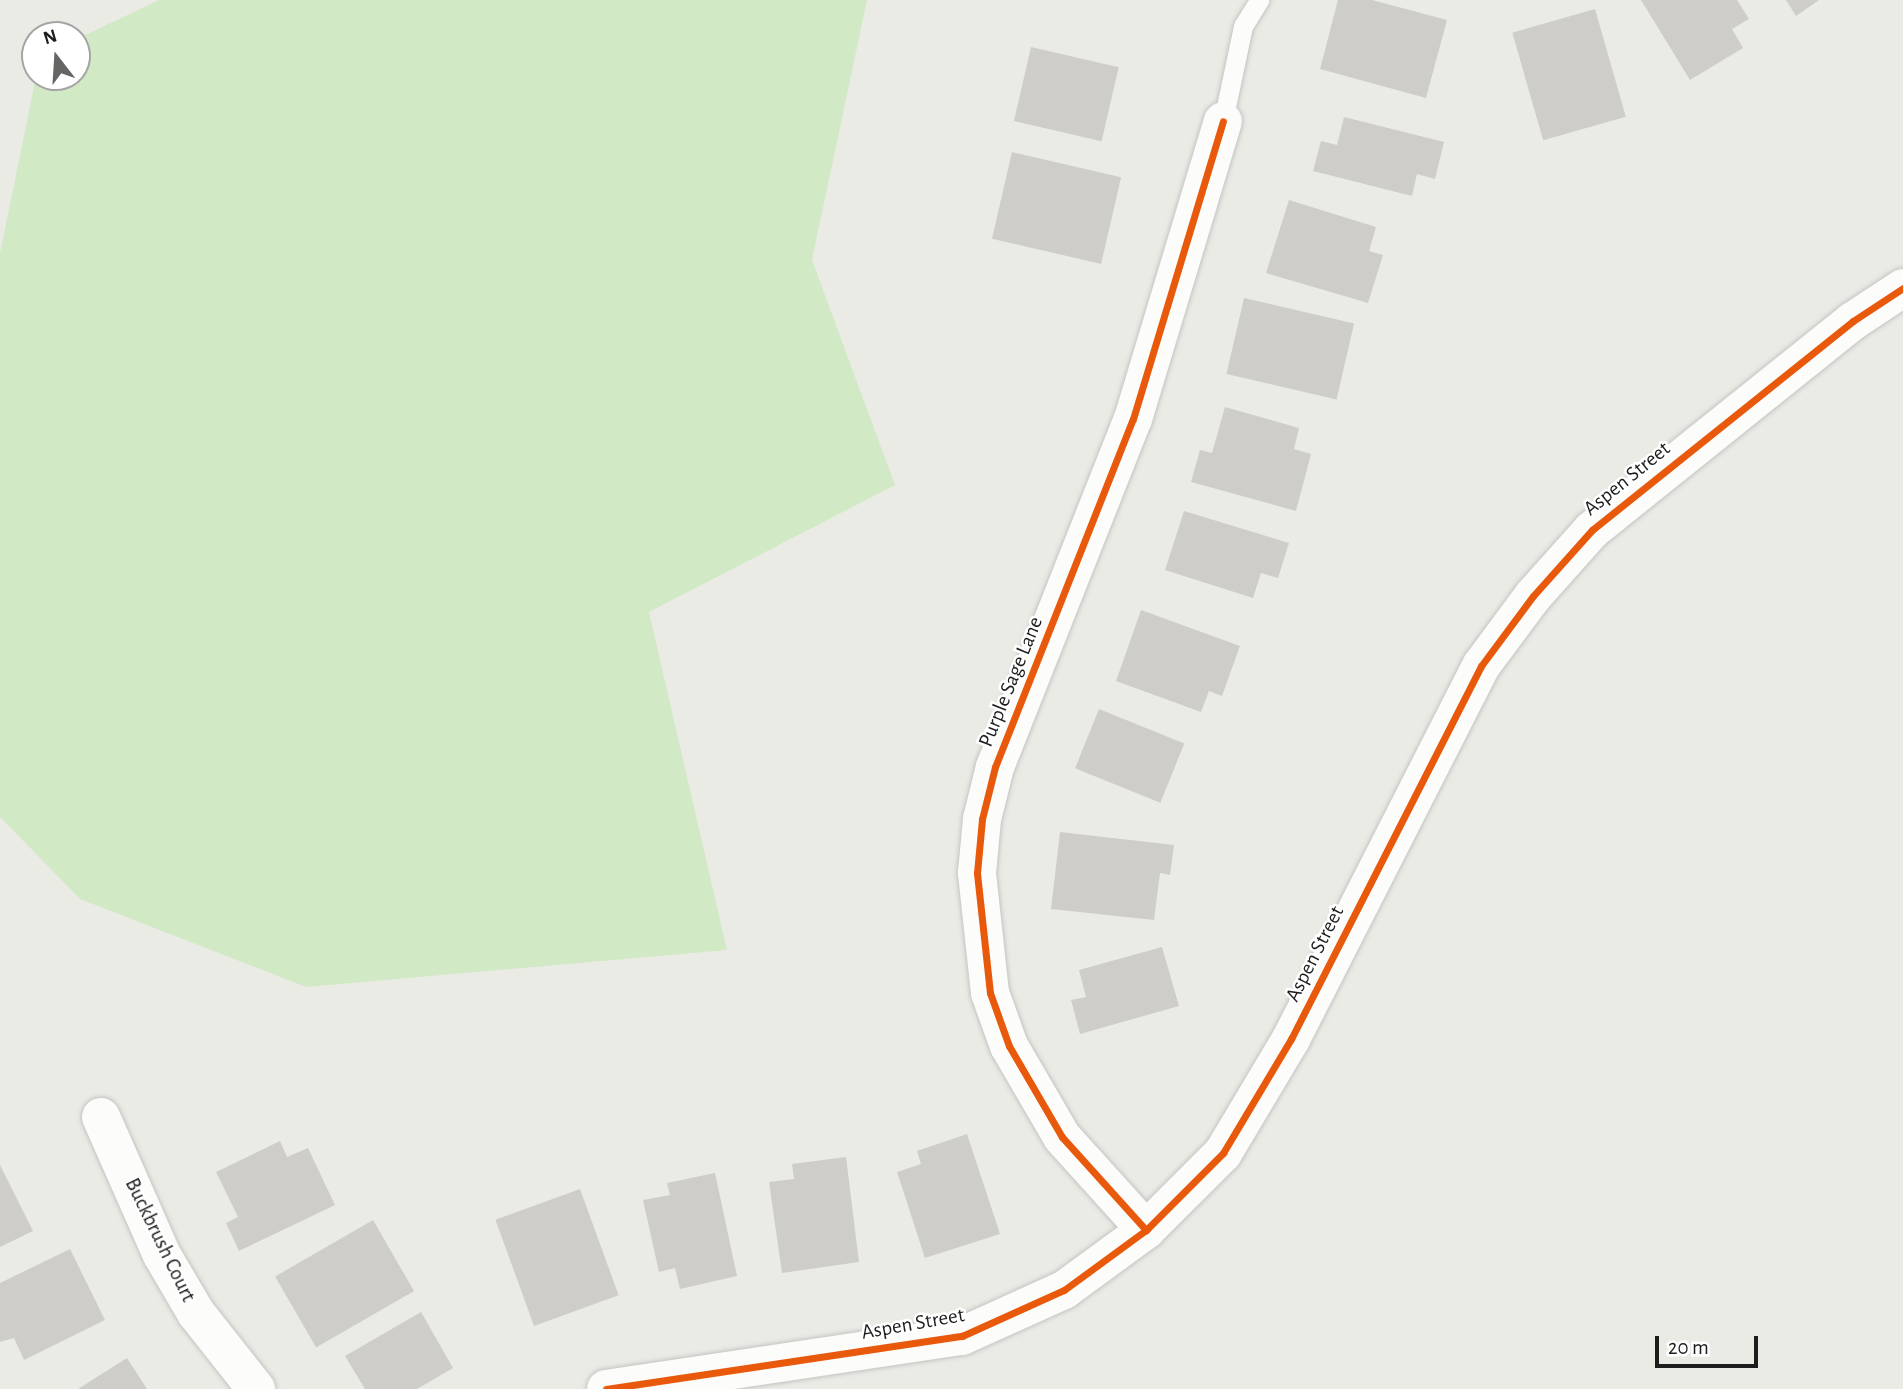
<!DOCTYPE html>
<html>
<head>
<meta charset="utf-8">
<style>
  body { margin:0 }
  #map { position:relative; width:1903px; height:1389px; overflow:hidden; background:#ebebe6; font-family:"Alegreya Sans",sans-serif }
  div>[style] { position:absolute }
  .grass>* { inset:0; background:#d1e9c4 }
  .building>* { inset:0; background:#cecdc9; transform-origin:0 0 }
  .roads { filter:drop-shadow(0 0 2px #c4c4c2) drop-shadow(0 0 2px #c4c4c2) }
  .lane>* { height:19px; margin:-9.5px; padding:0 9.5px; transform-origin:9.5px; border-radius:9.5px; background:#fcfcfb }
  .street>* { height:38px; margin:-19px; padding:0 19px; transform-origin:19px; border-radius:19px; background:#fcfcfb }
  .cycleway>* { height:7px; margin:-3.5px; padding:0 3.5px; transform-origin:3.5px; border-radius:3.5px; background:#e8590c }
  span { translate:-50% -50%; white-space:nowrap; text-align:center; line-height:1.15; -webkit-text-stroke:5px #fff; paint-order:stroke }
  .street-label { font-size:21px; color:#1d1d1d }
  .north { position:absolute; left:21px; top:21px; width:70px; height:70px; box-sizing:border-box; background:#fff; border:2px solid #a5a5a5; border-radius:50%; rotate:343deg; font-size:19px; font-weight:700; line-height:28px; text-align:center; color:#1d1d1d }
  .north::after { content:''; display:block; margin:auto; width:24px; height:32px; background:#656563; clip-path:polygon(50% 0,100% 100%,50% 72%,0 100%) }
  .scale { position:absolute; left:1655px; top:1336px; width:103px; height:32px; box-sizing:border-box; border:4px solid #1d1d1d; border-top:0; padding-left:9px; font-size:21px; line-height:24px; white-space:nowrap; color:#1d1d1d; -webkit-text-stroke:5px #fff; paint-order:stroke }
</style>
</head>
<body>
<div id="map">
  <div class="grass">
    <div style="clip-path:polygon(159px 0,867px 0,812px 260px,895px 485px,649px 612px,727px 950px,306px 987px,80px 899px,0 817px,0 253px,36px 77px,77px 77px,77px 39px)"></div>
  </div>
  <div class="building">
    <div style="clip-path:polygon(1338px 0,1372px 0,1447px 20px,1426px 98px,1320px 69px)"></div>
    <div style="clip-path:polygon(1641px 0,1737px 0,1749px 19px,1732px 29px,1743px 48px,1690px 80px)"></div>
    <div style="clip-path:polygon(1786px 0,1819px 0,1796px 16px)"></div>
    <div style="left:1595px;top:9px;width:112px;height:86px;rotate:74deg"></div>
    <div style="left:1031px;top:47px;width:90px;height:76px;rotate:13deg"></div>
    <div style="clip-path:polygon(1344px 117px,1444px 142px,1435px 179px,1417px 174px,1412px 196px,1313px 171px,1321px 141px,1337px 145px)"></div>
    <div style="left:1012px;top:152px;width:112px;height:89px;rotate:13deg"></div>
    <div style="clip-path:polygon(1289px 200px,1376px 227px,1369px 251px,1383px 255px,1368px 303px,1266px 273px)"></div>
    <div style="left:1244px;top:298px;width:113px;height:78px;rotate:13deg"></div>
    <div style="clip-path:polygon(1225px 407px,1299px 428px,1294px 449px,1311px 454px,1296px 511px,1191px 482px,1200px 450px,1212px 453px)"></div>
    <div style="clip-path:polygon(1184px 511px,1289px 543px,1278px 578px,1261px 573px,1253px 598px,1165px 570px)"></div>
    <div style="clip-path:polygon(1141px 610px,1240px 646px,1222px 696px,1209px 691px,1201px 712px,1116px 681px)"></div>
    <div style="left:1099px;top:709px;width:92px;height:64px;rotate:22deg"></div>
    <div style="clip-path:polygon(1060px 832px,1174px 845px,1170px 875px,1160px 873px,1154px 920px,1051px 909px)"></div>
    <div style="clip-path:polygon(1162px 947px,1179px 1006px,1080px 1034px,1071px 1000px,1086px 997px,1079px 970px)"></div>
    <div style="clip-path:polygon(967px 1134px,1000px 1234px,925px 1258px,897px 1172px,921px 1164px,917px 1151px)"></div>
    <div style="clip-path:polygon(280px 1141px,287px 1157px,308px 1148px,335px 1205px,239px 1251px,226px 1223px,238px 1217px,216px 1172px)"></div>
    <div style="clip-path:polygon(846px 1157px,859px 1262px,782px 1273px,769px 1182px,794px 1179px,792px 1164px)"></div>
    <div style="clip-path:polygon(0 1165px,33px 1231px,0 1247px)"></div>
    <div style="clip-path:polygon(715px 1173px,737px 1276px,680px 1289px,675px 1268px,659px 1272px,643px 1200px,670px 1195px,667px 1183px)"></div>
    <div style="left:580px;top:1189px;width:113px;height:90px;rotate:70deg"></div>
    <div style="left:373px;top:1220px;width:82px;height:113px;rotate:60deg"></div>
    <div style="clip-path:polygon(70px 1249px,105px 1320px,24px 1360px,14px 1338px,0 1342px,0 1283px)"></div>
    <div style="clip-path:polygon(421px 1312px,453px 1368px,417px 1389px,365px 1389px,345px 1356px)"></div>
    <div style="clip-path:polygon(127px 1358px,147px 1389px,78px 1389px)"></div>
  </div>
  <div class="roads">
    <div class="lane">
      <div style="left:1223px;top:121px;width:97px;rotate:-78.1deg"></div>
      <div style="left:1243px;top:26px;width:31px;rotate:-58deg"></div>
    </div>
    <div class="street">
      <div style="left:101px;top:1117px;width:151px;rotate:66.2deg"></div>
      <div style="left:162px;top:1255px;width:67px;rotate:59.6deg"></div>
      <div style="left:196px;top:1313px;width:97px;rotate:51.7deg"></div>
      <div style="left:1146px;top:1230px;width:125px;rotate:-132.1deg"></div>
      <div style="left:1062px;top:1137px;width:105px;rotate:-120.2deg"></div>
      <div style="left:1009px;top:1046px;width:56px;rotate:-109.7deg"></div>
      <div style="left:990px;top:993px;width:121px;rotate:-96.2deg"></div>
      <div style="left:977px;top:873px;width:54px;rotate:-84.7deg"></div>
      <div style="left:982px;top:819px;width:54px;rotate:-76deg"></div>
      <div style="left:995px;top:767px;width:374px;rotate:-68.4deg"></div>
      <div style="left:1133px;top:419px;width:311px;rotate:-73.2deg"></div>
      <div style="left:606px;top:1389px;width:360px;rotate:-8.5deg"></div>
      <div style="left:962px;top:1336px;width:112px;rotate:-24.3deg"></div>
      <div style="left:1064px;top:1290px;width:102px;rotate:-36.2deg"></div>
      <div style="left:1146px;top:1230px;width:109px;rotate:-45deg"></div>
      <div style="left:1223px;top:1153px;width:133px;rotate:-59.2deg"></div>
      <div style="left:1291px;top:1039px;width:419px;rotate:-63deg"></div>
      <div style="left:1481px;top:666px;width:87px;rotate:-53.4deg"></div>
      <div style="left:1533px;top:596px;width:89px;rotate:-48.2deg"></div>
      <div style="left:1592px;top:530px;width:334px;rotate:-38.7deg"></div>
      <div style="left:1853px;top:321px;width:60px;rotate:-33.4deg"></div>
    </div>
  </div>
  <div class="cycleway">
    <div style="left:1146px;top:1230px;width:125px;rotate:-132.1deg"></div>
    <div style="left:1062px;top:1137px;width:105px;rotate:-120.2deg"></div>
    <div style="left:1009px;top:1046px;width:56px;rotate:-109.7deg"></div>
    <div style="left:990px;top:993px;width:121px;rotate:-96.2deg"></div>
    <div style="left:977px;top:873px;width:54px;rotate:-84.7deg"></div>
    <div style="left:982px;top:819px;width:54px;rotate:-76deg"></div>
    <div style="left:995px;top:767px;width:374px;rotate:-68.4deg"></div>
    <div style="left:1133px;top:419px;width:311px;rotate:-73.2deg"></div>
    <div style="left:606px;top:1389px;width:360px;rotate:-8.5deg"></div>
    <div style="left:962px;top:1336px;width:112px;rotate:-24.3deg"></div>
    <div style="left:1064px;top:1290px;width:102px;rotate:-36.2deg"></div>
    <div style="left:1146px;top:1230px;width:109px;rotate:-45deg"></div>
    <div style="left:1223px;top:1153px;width:133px;rotate:-59.2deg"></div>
    <div style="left:1291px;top:1039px;width:419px;rotate:-63deg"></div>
    <div style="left:1481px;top:666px;width:87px;rotate:-53.4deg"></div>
    <div style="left:1533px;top:596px;width:89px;rotate:-48.2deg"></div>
    <div style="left:1592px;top:530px;width:334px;rotate:-38.7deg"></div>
    <div style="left:1853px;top:321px;width:60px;rotate:-33.4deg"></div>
  </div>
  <div class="street-label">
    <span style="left:1627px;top:479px;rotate:-39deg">Aspen Street</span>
    <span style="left:1011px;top:682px;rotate:-68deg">Purple Sage Lane</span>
    <span style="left:1315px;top:954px;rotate:-63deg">Aspen Street</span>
    <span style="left:160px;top:1240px;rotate:64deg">Buckbrush Court</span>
    <span style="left:913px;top:1324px;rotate:-10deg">Aspen Street</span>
  </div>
  <div class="north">N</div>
  <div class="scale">20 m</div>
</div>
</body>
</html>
